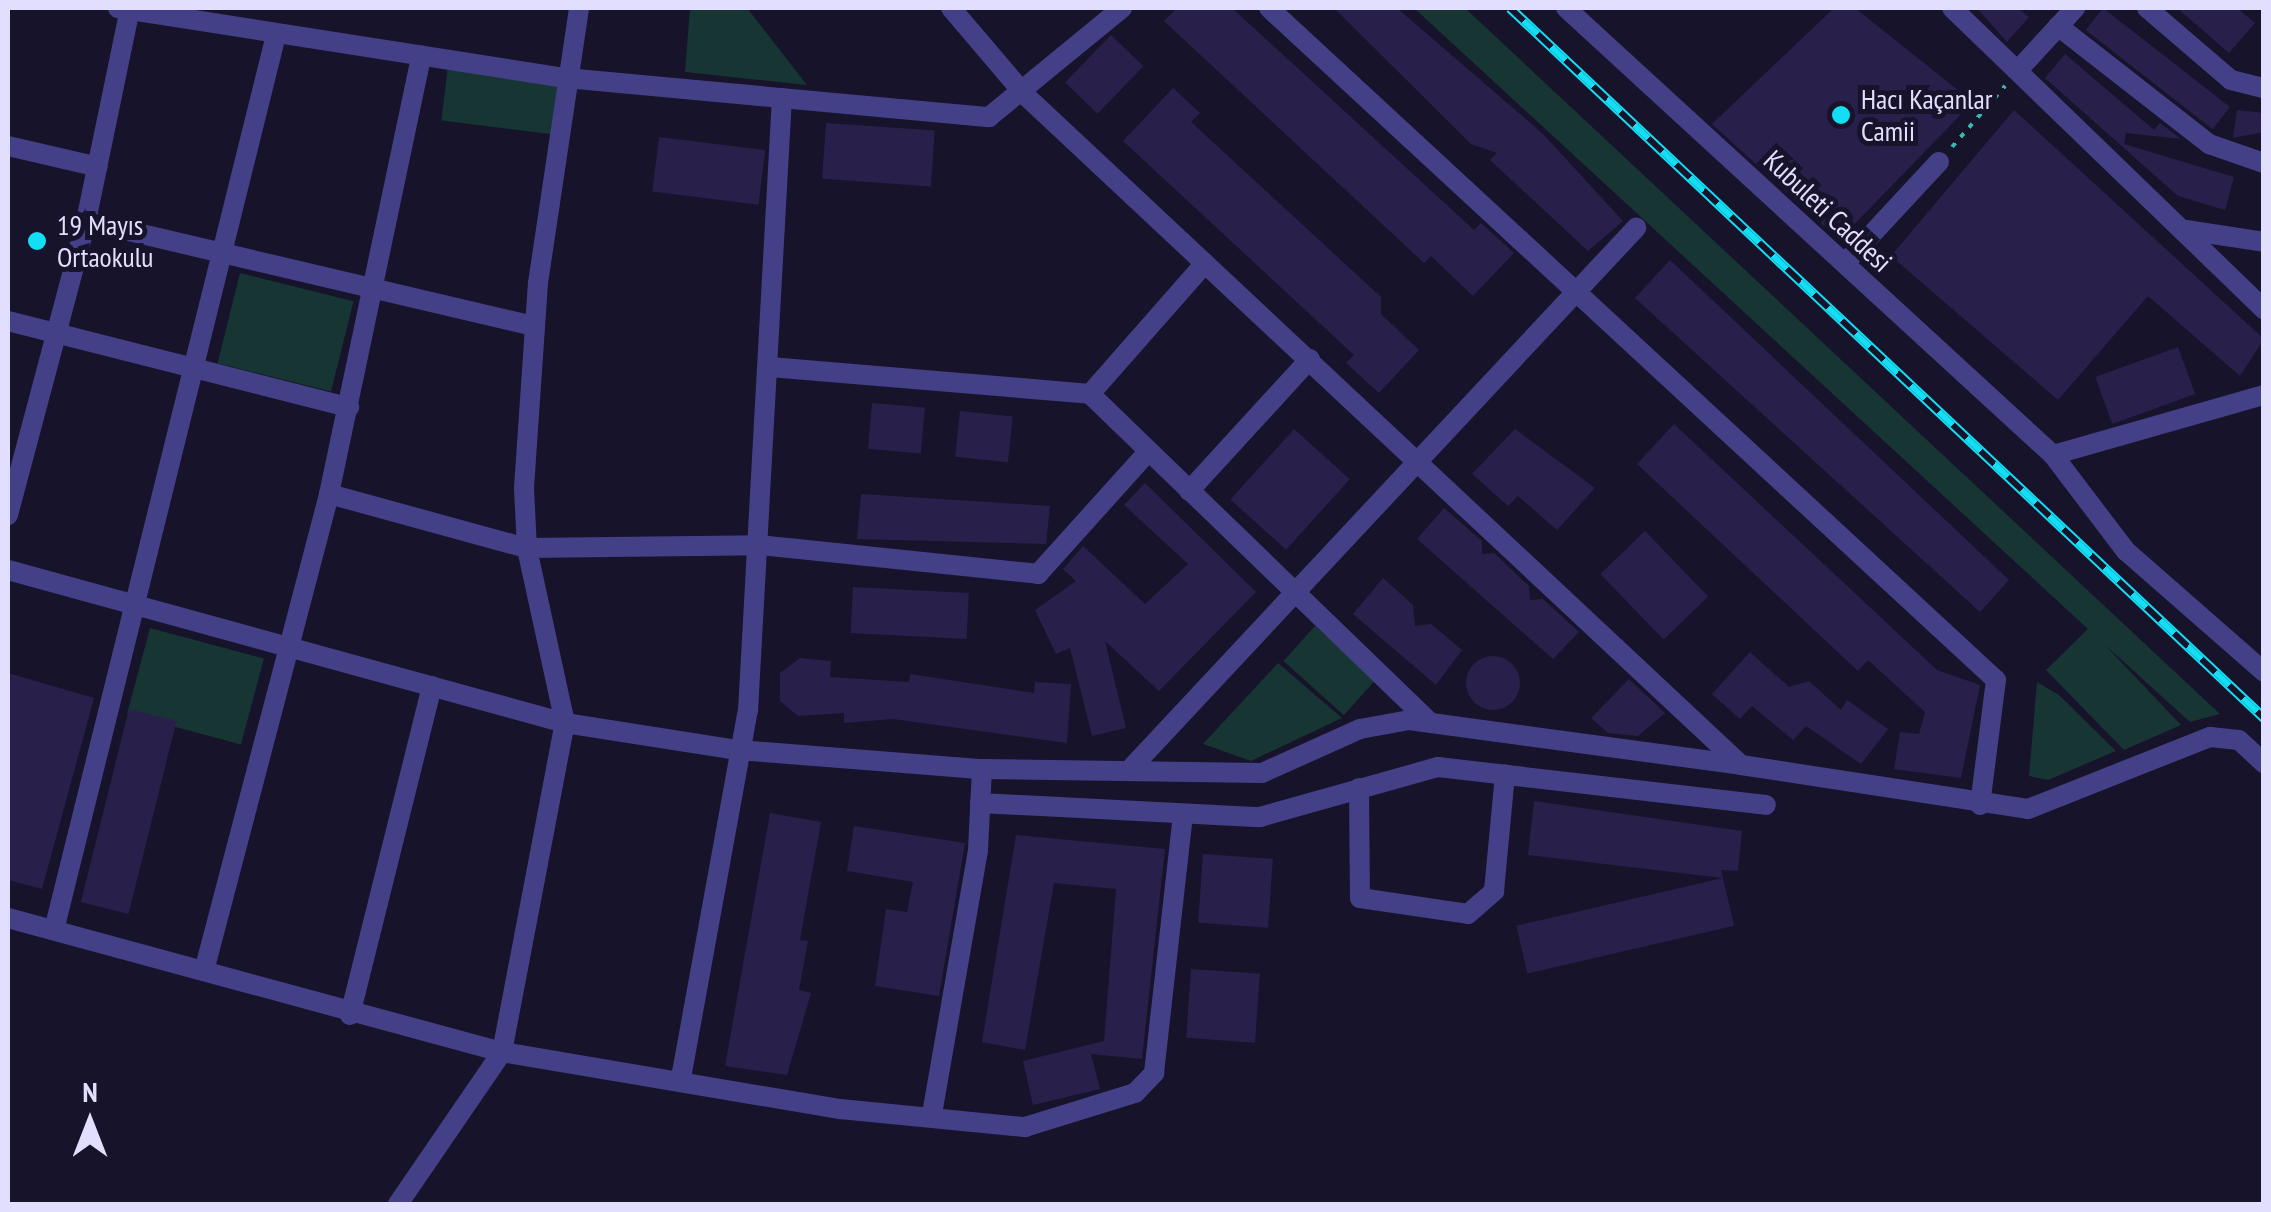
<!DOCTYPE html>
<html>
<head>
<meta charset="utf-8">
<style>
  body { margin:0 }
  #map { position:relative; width:2271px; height:1212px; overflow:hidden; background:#17132b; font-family:"PT Sans Narrow",sans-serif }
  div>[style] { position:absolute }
  .green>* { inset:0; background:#163533; transform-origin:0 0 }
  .building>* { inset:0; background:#28204b; transform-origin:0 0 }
  .round { border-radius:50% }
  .path>* { height:4px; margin-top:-2px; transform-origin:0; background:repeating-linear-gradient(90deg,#37b8b0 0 5px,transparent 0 13px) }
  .minor>* { height:20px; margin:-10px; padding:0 10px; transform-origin:10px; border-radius:10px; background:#434087 }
  .rail>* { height:10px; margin-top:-5px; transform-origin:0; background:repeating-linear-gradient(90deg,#17132b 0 19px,#14def4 0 38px); box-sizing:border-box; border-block:2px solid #14def4 }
  .dots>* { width:28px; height:28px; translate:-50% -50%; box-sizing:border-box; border:5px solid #17132b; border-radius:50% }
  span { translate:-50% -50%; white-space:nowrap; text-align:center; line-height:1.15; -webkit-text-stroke:10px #17132b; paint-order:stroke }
  .poi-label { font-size:28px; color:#e2defd }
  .left { translate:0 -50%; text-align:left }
  .street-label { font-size:28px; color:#e2defd }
  .frame { position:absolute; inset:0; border:10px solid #e2defd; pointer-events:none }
  .north { position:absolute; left:40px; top:1072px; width:100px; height:100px; -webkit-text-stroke:8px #17132b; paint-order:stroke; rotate:0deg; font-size:28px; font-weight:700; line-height:40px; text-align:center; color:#e2defd }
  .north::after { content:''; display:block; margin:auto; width:35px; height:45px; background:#e2defd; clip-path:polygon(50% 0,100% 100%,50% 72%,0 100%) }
</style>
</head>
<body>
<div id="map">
  <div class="green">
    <div style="clip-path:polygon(690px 8px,747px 8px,807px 85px,685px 72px)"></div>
    <div style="clip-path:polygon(1414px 8px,1465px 8px,2220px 714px,2190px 722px,2105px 645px,2181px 725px,2124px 750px,2046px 670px,2088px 629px)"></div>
    <div style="left:448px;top:66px;width:114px;height:55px;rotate:7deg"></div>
    <div style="left:240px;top:273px;width:117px;height:93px;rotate:14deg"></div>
    <div style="left:1315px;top:626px;width:81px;height:47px;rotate:42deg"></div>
    <div style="left:150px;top:628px;width:118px;height:89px;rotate:15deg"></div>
    <div style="clip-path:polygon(1278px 663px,1342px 718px,1251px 761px,1203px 744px)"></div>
    <div style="clip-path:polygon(2037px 682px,2059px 695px,2116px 751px,2048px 780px,2029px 776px)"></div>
  </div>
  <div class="building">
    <div style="clip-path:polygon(1177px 8px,1232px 8px,1474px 230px,1481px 223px,1514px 253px,1473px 296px,1431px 256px,1424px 263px,1164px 21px)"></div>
    <div style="clip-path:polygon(1334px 8px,1397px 8px,1543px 134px,1623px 221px,1588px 251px,1490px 160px,1497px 153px,1471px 144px)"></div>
    <div style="clip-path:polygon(1834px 8px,1855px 8px,1973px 102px,1839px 240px,1712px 124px)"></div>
    <div style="clip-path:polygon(1977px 8px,2018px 8px,2029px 17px,2007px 42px)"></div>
    <div style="left:2103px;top:8px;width:161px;height:28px;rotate:38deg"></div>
    <div style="clip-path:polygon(2177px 8px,2237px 8px,2255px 23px,2229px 53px)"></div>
    <div style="left:1111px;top:35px;width:45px;height:66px;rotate:44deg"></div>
    <div style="clip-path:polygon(2065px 54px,2154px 130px,2160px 123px,2181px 139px,2126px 133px,2124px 144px,2234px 177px,2225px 210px,2178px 196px,2045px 78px)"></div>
    <div style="clip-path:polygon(1173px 88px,1200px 113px,1191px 122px,1381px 297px,1381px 314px,1419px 350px,1379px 393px,1346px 363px,1354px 355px,1123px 141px)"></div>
    <div style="clip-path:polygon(2014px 110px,2264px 339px,2240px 376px,2148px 296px,2058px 400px,1891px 256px)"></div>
    <div style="clip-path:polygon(2237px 110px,2264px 113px,2264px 132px,2233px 138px)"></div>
    <div style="left:826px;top:123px;width:109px;height:56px;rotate:4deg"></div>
    <div style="left:659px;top:137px;width:107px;height:55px;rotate:7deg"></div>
    <div style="clip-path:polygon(1670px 260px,2009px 580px,1980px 612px,1635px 298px)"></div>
    <div style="left:2178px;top:347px;width:50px;height:88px;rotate:70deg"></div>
    <div style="left:872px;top:403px;width:53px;height:46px;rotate:5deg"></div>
    <div style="left:960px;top:411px;width:53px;height:46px;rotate:6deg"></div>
    <div style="clip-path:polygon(1674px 424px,1937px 670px,1980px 685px,1961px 778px,1894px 769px,1900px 732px,1919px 734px,1925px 712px,1868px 660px,1858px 671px,1637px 464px)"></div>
    <div style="left:1294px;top:429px;width:75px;height:95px;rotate:42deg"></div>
    <div style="clip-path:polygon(1515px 429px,1595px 488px,1557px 530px,1518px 496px,1508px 506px,1472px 474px)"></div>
    <div style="clip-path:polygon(1145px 483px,1256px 592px,1159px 691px,1105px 641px,1126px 728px,1092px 736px,1070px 648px,1056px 654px,1035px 610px,1076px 581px,1063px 569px,1083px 546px,1145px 604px,1188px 564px,1124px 505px)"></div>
    <div style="clip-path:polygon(861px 494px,1050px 506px,1046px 544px,857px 539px)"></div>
    <div style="clip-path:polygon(1444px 508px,1482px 541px,1482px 554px,1494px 553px,1529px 586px,1530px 600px,1543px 599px,1579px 632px,1553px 659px,1417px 539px)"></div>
    <div style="left:1645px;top:531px;width:91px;height:62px;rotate:46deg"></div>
    <div style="clip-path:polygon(1383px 578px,1413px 605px,1415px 626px,1431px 624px,1462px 650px,1436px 685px,1353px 614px)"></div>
    <div style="left:853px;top:587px;width:116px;height:46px;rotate:3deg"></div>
    <div style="clip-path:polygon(1750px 652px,1789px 687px,1809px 681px,1841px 710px,1847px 700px,1888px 729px,1861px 764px,1806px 726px,1793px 740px,1752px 706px,1740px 719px,1712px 694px)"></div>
    <div class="round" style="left:1466px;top:656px;width:54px;height:54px"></div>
    <div style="clip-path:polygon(800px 658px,831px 661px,830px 677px,909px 682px,910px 674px,1034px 693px,1035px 682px,1071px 684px,1067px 743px,893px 719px,844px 723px,844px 713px,798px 716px,780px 701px,780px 673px)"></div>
    <div style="clip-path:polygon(8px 673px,94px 698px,42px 889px,8px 880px)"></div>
    <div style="clip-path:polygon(1629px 679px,1665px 713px,1638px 736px,1608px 733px,1591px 718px)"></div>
    <div style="left:129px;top:709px;width:49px;height:199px;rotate:14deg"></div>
    <div style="clip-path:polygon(1534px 801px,1742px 831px,1738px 871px,1721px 870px,1723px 878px,1528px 855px)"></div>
    <div style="clip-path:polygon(770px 813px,821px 822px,800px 940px,808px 941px,799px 990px,811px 993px,787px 1075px,725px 1066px)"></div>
    <div style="clip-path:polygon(854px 826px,965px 843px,939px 996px,875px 986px,886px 909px,907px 912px,913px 882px,847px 871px)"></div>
    <div style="clip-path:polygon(1016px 835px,1165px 849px,1142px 1059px,1091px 1054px,1100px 1089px,1033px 1105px,1023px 1061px,1104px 1041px,1116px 889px,1054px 883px,1025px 1050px,982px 1042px)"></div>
    <div style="left:1203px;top:854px;width:70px;height:69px;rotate:4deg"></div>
    <div style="left:1723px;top:878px;width:49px;height:212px;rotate:77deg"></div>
    <div style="left:1191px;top:969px;width:69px;height:69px;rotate:4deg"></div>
  </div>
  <div class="path">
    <div style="left:1952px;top:147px;width:81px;rotate:-49deg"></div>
  </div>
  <div class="minor">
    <div style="left:118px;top:8px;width:453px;rotate:8.9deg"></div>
    <div style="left:566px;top:78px;width:425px;rotate:5.3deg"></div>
    <div style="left:989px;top:117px;width:172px;rotate:-39.3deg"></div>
    <div style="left:951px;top:8px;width:116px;rotate:49.6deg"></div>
    <div style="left:1026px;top:96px;width:979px;rotate:43.1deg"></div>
    <div style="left:1741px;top:765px;width:290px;rotate:8.7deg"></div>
    <div style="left:2028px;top:809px;width:196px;rotate:-21.6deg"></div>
    <div style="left:2210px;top:737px;width:29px;rotate:6deg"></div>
    <div style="left:2239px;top:740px;width:34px;rotate:43deg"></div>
    <div style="left:1269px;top:8px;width:990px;rotate:42.75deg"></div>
    <div style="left:1996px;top:680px;width:126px;rotate:97.3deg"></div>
    <div style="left:1566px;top:8px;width:661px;rotate:42.55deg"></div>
    <div style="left:2053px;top:455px;width:121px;rotate:52.8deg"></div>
    <div style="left:2126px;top:551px;width:184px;rotate:41.2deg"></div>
    <div style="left:1952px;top:8px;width:434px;rotate:44deg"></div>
    <div style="left:2147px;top:8px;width:111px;rotate:40.6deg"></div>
    <div style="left:2231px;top:80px;width:34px;rotate:14deg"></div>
    <div style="left:2058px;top:26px;width:192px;rotate:38deg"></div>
    <div style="left:2209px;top:144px;width:58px;rotate:19.1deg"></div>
    <div style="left:2019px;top:69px;width:83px;rotate:-47.4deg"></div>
    <div style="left:8px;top:146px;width:92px;rotate:13.1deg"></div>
    <div style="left:86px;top:221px;width:461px;rotate:13.2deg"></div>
    <div style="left:2186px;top:230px;width:79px;rotate:8.7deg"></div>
    <div style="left:1845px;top:263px;width:138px;rotate:-47.1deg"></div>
    <div style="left:8px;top:321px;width:352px;rotate:14.2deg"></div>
    <div style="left:770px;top:367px;width:321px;rotate:4.8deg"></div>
    <div style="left:1090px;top:394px;width:174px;rotate:-48.7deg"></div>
    <div style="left:1090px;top:394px;width:472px;rotate:44deg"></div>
    <div style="left:2053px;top:455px;width:219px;rotate:-15.9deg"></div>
    <div style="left:1189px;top:491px;width:179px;rotate:-47.5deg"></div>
    <div style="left:329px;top:494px;width:205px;rotate:15.3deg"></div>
    <div style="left:527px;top:548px;width:232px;rotate:-0.7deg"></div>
    <div style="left:759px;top:545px;width:281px;rotate:5.9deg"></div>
    <div style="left:1038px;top:574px;width:163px;rotate:-48deg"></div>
    <div style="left:8px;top:515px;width:304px;rotate:-75.1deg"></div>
    <div style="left:86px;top:221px;width:217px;rotate:-78.3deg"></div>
    <div style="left:8px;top:570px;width:578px;rotate:15.36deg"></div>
    <div style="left:565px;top:723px;width:175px;rotate:8.9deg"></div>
    <div style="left:738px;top:750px;width:245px;rotate:4.5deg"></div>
    <div style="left:982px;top:769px;width:280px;rotate:0.8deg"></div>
    <div style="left:1262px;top:773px;width:107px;rotate:-24.2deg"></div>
    <div style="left:1360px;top:729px;width:50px;rotate:-10.4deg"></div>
    <div style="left:1409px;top:720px;width:335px;rotate:7.7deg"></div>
    <div style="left:1133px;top:766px;width:737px;rotate:-46.93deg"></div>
    <div style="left:1359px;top:788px;width:110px;rotate:89.5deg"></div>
    <div style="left:1360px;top:898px;width:109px;rotate:8.4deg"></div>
    <div style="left:1468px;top:914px;width:35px;rotate:-41deg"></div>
    <div style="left:1494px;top:891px;width:117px;rotate:-84.6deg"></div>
    <div style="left:980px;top:803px;width:280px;rotate:2.9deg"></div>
    <div style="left:1260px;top:817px;width:185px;rotate:-15.7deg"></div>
    <div style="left:1438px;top:767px;width:330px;rotate:6.6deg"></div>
    <div style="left:8px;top:918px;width:512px;rotate:15.18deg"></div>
    <div style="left:502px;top:1052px;width:343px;rotate:9.6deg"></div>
    <div style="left:840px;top:1109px;width:186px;rotate:5.6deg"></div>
    <div style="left:1025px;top:1127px;width:115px;rotate:-17.2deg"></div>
    <div style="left:1135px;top:1093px;width:28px;rotate:-46deg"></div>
    <div style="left:1154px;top:1073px;width:260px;rotate:-83.6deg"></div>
    <div style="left:54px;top:930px;width:922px;rotate:-76.07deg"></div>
    <div style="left:204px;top:971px;width:493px;rotate:-75.3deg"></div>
    <div style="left:329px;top:494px;width:448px;rotate:-78.1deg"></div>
    <div style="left:350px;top:1015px;width:339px;rotate:-76deg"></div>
    <div style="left:681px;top:1078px;width:373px;rotate:-79.7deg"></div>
    <div style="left:748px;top:711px;width:614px;rotate:-86.83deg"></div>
    <div style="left:932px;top:1114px;width:268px;rotate:-80.1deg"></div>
    <div style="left:978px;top:850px;width:81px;rotate:-87.2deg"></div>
    <div style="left:398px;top:1204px;width:184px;rotate:-55.6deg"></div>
    <div style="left:502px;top:1052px;width:335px;rotate:-79.2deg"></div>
    <div style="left:565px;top:723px;width:179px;rotate:-102.3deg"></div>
    <div style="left:527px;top:548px;width:60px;rotate:-92.9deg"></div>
    <div style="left:524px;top:488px;width:205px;rotate:-86.1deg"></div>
    <div style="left:538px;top:283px;width:278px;rotate:-81.5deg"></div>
  </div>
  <div class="rail">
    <div style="left:1510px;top:8px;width:1036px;rotate:43.28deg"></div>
  </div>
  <div class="dots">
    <div style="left:1841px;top:115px;background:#14def4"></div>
    <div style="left:37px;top:241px;background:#14def4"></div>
  </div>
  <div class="poi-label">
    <span class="left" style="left:1861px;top:115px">Hacı Kaçanlar<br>Camii</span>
    <span class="left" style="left:57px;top:241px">19 Mayıs<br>Ortaokulu</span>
  </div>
  <div class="street-label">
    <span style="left:1828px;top:211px;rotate:43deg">Kubuleti Caddesi</span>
  </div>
  <div class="frame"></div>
  <div class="north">N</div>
</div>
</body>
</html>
